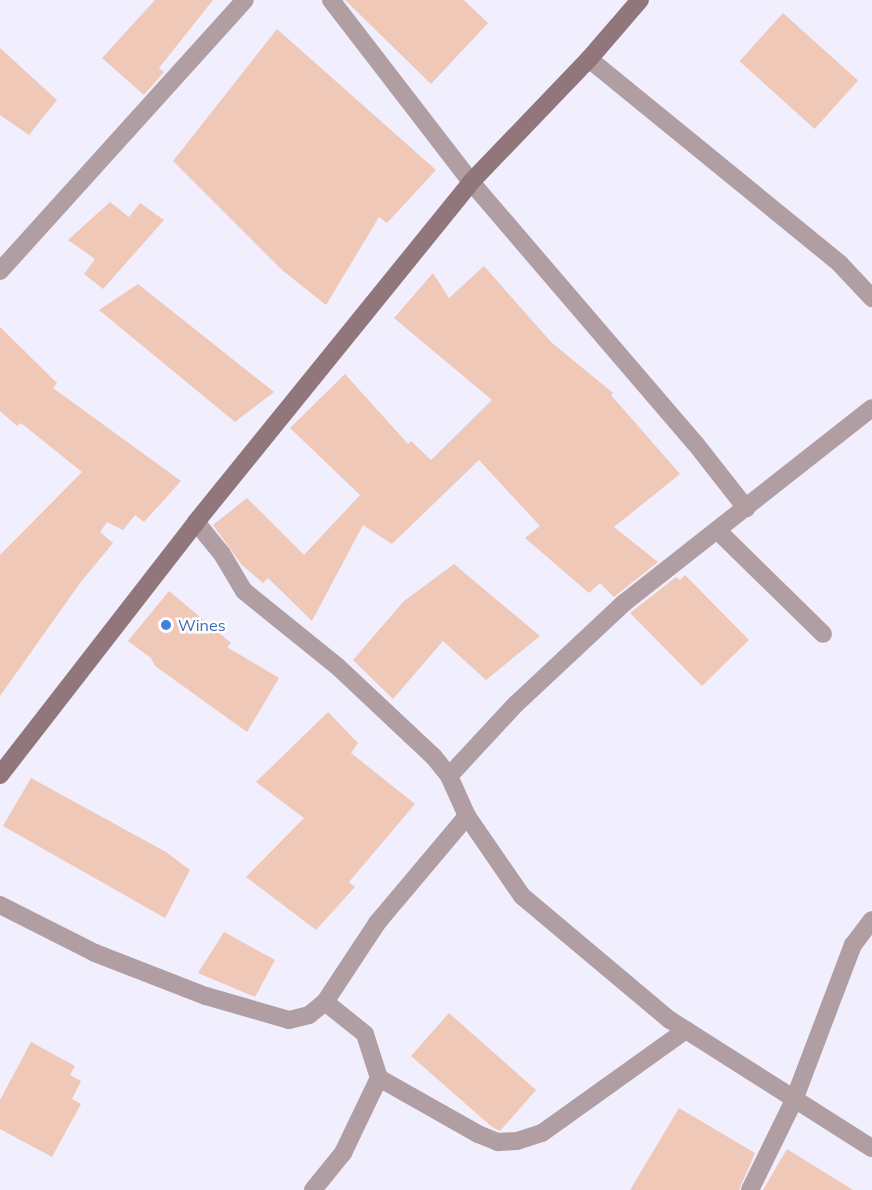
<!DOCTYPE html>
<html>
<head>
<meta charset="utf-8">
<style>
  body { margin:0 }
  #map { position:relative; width:872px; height:1190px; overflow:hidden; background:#f1effe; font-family:Mulish,sans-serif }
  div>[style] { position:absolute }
  .building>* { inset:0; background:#efc8b8; transform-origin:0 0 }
  .street>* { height:18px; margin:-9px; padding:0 9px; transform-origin:9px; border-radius:9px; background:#b19ea2 }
  .secondary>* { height:18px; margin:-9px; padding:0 9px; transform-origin:9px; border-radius:9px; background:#91767c }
  .dots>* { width:16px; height:16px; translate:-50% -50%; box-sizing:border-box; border:3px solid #fefefe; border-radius:50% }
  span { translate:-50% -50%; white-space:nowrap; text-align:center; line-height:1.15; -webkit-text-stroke:5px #fefefe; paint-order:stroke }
  .shop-label { font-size:16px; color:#366cbe }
  .left { translate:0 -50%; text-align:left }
</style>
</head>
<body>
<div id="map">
  <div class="building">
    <div style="clip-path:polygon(155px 0,213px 0,159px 68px,164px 72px,144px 95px,102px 58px)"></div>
    <div style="clip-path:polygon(345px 0,464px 0,488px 23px,431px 84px)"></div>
    <div style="left:783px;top:13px;width:101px;height:65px;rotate:42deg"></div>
    <div style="clip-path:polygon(277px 29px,436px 170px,387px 223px,379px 217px,326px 305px,282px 270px,173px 161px)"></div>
    <div style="clip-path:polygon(0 48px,57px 100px,29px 135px,0 115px)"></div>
    <div style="clip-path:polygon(110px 202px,129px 217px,140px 203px,164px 220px,103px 289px,84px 274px,95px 259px,68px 240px)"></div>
    <div style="clip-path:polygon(484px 266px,551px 342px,613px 393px,611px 395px,680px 474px,614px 527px,658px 562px,614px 597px,600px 583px,589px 593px,525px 538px,540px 526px,479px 460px,392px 544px,363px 525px,312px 621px,268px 578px,263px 583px,241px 564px,213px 525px,247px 498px,304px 555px,360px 495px,290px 428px,345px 374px,408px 444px,411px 441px,431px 460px,492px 400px,394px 318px,433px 273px,449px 298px)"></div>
    <div style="clip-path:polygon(138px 284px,274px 392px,235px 422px,99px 310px)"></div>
    <div style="clip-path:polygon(0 327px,57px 383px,53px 388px,181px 481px,144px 522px,135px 515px,123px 530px,107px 522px,100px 532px,113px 543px,80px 583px,0 696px,0 555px,82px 472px,21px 423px,17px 426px,0 411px)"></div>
    <div style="clip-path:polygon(454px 564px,540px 636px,486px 680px,443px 641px,393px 699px,353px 660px,404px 601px)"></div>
    <div style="clip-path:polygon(685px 575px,749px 640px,702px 686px,630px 613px,676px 577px,680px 580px)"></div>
    <div style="clip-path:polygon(169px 591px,231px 643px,227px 647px,279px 678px,247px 732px,155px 666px,151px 658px,128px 641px)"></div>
    <div style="clip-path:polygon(328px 712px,358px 743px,351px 753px,415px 804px,349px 882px,355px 887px,316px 930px,246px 877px,304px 818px,256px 782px)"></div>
    <div style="clip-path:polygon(31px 778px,166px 852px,190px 870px,165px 918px,3px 826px)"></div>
    <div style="clip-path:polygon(224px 932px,275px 960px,255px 997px,198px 973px)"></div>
    <div style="clip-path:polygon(449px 1013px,536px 1090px,500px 1131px,492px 1127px,411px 1056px)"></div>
    <div style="clip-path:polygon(31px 1042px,75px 1066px,70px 1075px,81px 1081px,72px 1099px,81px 1104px,52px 1157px,0 1129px,0 1100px)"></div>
    <div style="clip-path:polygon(679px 1108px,755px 1153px,739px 1190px,630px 1190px)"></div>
    <div style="clip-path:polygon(787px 1149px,853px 1190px,763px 1190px)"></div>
  </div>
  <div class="street">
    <div style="left:331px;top:0;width:230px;rotate:52.4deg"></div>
    <div style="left:471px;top:182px;width:344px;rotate:49.4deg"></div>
    <div style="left:695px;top:443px;width:83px;rotate:51.9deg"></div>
    <div style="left:589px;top:59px;width:324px;rotate:39.2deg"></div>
    <div style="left:840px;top:264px;width:47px;rotate:46.7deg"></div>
    <div style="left:0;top:271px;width:365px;rotate:-47.9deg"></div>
    <div style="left:196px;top:522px;width:41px;rotate:50.9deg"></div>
    <div style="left:222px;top:554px;width:43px;rotate:59.3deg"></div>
    <div style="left:244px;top:591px;width:119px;rotate:38.9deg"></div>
    <div style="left:337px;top:666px;width:132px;rotate:43.2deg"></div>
    <div style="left:433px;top:756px;width:26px;rotate:51deg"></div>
    <div style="left:449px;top:776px;width:44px;rotate:65.8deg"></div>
    <div style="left:467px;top:816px;width:97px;rotate:55.5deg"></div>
    <div style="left:522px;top:896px;width:193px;rotate:40deg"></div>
    <div style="left:670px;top:1020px;width:239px;rotate:32.4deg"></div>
    <div style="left:718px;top:531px;width:147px;rotate:44.4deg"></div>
    <div style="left:449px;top:776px;width:98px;rotate:-47.1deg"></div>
    <div style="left:516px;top:704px;width:148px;rotate:-43.1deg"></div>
    <div style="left:624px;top:603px;width:315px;rotate:-38.2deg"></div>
    <div style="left:0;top:905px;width:106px;rotate:26.8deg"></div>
    <div style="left:95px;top:953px;width:119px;rotate:21.2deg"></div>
    <div style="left:206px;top:996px;width:86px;rotate:16.1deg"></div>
    <div style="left:289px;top:1020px;width:21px;rotate:-14deg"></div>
    <div style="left:309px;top:1015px;width:21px;rotate:-39deg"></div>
    <div style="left:325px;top:1002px;width:95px;rotate:-56.6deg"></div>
    <div style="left:377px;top:923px;width:140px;rotate:-49.9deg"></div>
    <div style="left:379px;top:1078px;width:114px;rotate:29.5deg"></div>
    <div style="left:478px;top:1134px;width:22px;rotate:22deg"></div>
    <div style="left:498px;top:1142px;width:19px;rotate:-3deg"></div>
    <div style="left:517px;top:1141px;width:26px;rotate:-18deg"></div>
    <div style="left:542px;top:1133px;width:177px;rotate:-35.6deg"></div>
    <div style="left:313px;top:1190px;width:48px;rotate:-51deg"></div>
    <div style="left:343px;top:1153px;width:83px;rotate:-64.4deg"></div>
    <div style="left:379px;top:1078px;width:46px;rotate:-107.7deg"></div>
    <div style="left:365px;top:1034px;width:51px;rotate:-141.3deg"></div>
    <div style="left:750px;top:1190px;width:100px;rotate:-63.9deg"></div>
    <div style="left:794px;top:1100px;width:166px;rotate:-69.2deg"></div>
    <div style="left:853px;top:945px;width:31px;rotate:-53deg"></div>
  </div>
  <div class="secondary">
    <div style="left:0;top:775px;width:320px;rotate:-52.2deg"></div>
    <div style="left:196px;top:522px;width:437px;rotate:-51deg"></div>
    <div style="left:471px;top:182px;width:170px;rotate:-46.2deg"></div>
    <div style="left:589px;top:59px;width:78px;rotate:-49.2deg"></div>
  </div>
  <div class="dots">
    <div style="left:166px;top:625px;background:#3f7fe0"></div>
  </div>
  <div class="shop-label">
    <span class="left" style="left:178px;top:625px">Wines</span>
  </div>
</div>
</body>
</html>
